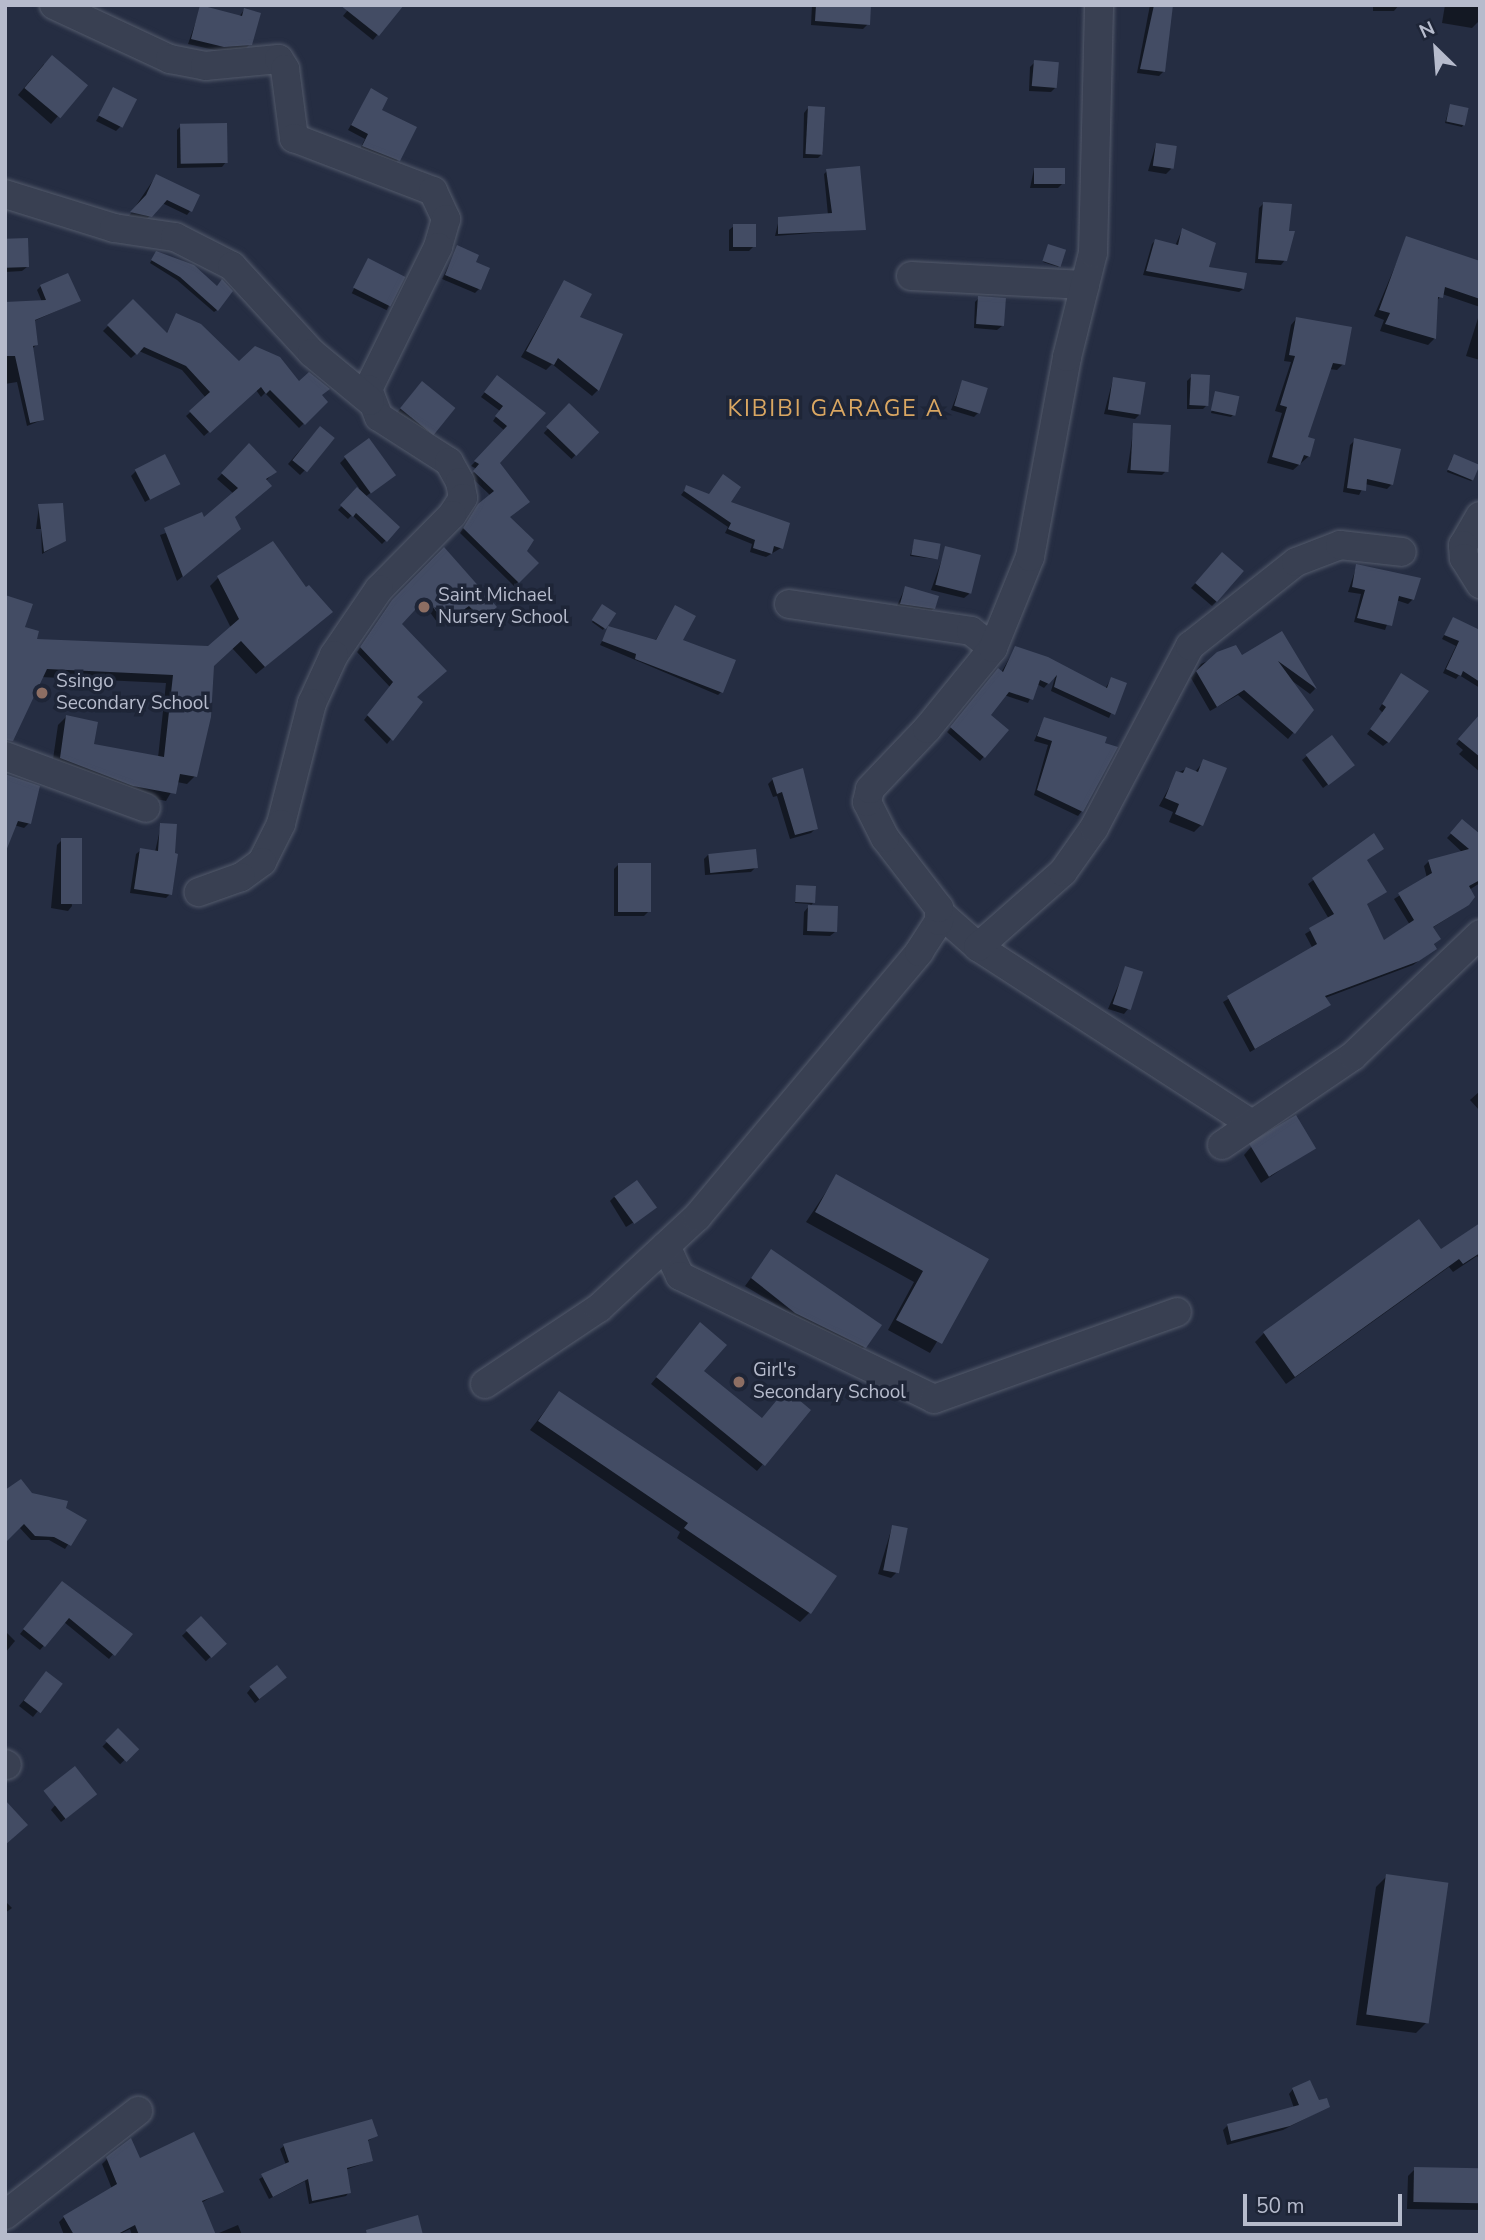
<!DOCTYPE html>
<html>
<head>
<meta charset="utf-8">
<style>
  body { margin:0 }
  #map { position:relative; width:1485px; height:2240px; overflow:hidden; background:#252d42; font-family:"Nunito Sans",sans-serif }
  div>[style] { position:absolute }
  .shadow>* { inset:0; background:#0007; transform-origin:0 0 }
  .building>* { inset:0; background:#434c64; transform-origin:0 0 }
  .roads { filter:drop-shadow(0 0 2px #545b6c) drop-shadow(0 0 2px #545b6c) }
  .minor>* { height:28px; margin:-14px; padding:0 14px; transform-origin:14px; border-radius:14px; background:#394052 }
  .dots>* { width:19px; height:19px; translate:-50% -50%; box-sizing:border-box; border:4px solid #1e2537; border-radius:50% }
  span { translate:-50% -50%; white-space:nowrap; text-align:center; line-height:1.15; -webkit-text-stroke:7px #1e2537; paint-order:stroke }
  .poi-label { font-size:19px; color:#b6bbcc }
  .left { translate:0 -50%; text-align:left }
  .quarter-label { font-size:23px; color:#daa762; letter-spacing:2px }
  .frame { position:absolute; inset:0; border:7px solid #b6bbcc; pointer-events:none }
  .north { position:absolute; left:1401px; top:14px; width:70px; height:70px; -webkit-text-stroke:5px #1e2537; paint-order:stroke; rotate:335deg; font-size:19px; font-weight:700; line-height:28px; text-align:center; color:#b6bbcc }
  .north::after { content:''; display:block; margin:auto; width:24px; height:32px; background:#b6bbcc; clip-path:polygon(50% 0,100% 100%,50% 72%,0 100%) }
  .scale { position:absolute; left:1243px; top:2194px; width:159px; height:32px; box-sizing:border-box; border:4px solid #b6bbcc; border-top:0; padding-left:9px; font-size:21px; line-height:24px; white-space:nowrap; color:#b6bbcc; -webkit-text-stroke:5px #1e2537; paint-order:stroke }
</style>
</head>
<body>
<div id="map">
  <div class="shadow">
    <div style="clip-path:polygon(352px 5px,398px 10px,373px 40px,343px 16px)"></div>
    <div style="clip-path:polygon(812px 5px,868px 5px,868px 24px,863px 29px,811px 25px)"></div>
    <div style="clip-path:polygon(1150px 5px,1171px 5px,1164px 71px,1159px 76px,1137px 73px)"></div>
    <div style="clip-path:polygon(1373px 5px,1399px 5px,1394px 11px,1373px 11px)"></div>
    <div style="clip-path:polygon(1445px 5px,1480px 5px,1478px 22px,1472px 28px,1442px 23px)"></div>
    <div style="clip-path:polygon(201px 7px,239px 17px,244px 10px,250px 44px,245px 49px,219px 51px,188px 44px)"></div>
    <div style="clip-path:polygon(1035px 62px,1056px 87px,1051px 92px,1029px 91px,1030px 67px)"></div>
    <div style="clip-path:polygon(44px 64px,58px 116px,51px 124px,18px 95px)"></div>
    <div style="clip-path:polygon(114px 90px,121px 126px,116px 131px,96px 121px)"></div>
    <div style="clip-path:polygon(371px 90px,398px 160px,394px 164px,359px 151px,365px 139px,348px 130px)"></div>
    <div style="clip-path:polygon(1450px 106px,1463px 125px,1462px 127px,1445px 123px)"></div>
    <div style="clip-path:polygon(808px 108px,823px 153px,818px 158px,803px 158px,804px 113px)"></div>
    <div style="clip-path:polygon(181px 126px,226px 162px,222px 167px,177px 168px,177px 130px)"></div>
    <div style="clip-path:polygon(1156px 144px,1171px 169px,1166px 174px,1148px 171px)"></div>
    <div style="clip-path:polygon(1034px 169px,1063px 183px,1058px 188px,1030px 188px)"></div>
    <div style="clip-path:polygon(827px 171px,864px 229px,775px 236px,779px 219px,828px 215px,824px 174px)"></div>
    <div style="clip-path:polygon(156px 176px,190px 211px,187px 215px,162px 203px,146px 220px,129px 216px)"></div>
    <div style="clip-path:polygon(1264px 203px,1285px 260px,1281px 265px,1255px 263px,1259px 208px)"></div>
    <div style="clip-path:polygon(734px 226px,754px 246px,749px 251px,729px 251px,729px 230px)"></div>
    <div style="clip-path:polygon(1182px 230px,1207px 268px,1243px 289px,1239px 292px,1143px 275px,1152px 244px,1156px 240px,1175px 246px)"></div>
    <div style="clip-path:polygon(1407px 238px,1480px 263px,1480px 307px,1442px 294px,1436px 302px,1435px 338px,1428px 345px,1380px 331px,1384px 320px,1374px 316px)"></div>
    <div style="clip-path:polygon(5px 240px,27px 267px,22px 271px,5px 272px)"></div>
    <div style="clip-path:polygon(1048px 246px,1060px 265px,1058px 267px,1043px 262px)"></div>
    <div style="clip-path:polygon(458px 247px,474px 263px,479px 289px,475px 293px,442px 279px)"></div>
    <div style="clip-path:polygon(154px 256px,216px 288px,217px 310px,214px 312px,177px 280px,150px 263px)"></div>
    <div style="left:368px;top:260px;width:39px;height:37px;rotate:26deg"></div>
    <div style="clip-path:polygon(564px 282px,598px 390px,592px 396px,552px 364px,546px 370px,521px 357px)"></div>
    <div style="clip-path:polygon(41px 286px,79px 301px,34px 321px,36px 345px,32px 349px,42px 420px,27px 426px,17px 382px,5px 384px,5px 304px,42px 302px,37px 290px)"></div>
    <div style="clip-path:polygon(979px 298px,1002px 326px,997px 330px,974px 328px,975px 302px)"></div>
    <div style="clip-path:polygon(133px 301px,166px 334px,177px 315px,239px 364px,298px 383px,326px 402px,299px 428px,265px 393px,261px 397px,256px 390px,204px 436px,186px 416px,206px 398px,182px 370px,139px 351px,131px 358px,103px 331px)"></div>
    <div style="clip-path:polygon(1480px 312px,1480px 360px,1466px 356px)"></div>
    <div style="clip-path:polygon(1296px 319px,1343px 364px,1337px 370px,1329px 369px,1306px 438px,1309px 456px,1293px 470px,1267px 463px,1282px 413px,1275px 411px,1291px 362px,1284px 361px,1291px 325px)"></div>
    <div style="clip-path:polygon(1192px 376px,1208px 404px,1203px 409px,1187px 409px,1187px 381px)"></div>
    <div style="clip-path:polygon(1113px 379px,1140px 414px,1135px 419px,1104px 414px)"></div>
    <div style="clip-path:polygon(493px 382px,543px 413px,498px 463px,508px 517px,525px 551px,537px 563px,514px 586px,460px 533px,474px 511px,491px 496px,470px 476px,477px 469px,471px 466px,505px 431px,493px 421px,500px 411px,481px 397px)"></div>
    <div style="clip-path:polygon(962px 382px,979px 412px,974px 417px,951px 410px)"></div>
    <div style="clip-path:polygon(417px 388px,452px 409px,429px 436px,397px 413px)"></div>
    <div style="clip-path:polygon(1216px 393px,1233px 415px,1231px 417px,1211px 413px)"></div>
    <div style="left:569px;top:406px;width:38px;height:37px;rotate:43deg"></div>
    <div style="clip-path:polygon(1134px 425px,1166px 471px,1162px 475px,1127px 473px)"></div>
    <div style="clip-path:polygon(315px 433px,305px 470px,300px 475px,288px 464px)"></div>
    <div style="clip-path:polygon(1355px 440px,1391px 485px,1387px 489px,1365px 484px,1359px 495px,1343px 492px,1350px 445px)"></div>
    <div style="clip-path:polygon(249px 445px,274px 472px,233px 517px,234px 534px,177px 581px,160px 535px,204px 520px,234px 494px,217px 479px)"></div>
    <div style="clip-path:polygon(345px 458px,389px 479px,365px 497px,398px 528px,382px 544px,352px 515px,348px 519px,338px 510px,359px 488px,340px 463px)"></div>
    <div style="clip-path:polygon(1452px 458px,1473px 479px,1471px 481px,1447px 472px)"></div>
    <div style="clip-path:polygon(136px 471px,178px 483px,145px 502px,131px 476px)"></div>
    <div style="clip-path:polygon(687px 487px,728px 502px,781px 548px,766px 557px,750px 552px,752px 544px,725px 533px,728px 527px,681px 495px)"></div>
    <div style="clip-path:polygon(39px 506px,64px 541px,42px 554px,41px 529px,36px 529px)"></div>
    <div style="clip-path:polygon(915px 540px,936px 559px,910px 556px)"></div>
    <div style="clip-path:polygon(946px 548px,969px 594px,964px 598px,931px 590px)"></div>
    <div style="clip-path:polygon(444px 549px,495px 607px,477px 623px,464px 609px,440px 626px,421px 600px,399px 624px,414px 697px,420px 702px,387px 744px,364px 720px,390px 687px,357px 652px,388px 606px)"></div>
    <div style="clip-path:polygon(1222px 555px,1217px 601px,1212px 606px,1191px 588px)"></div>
    <div style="clip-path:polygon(1357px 565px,1413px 599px,1408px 604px,1396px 600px,1385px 630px,1354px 622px,1361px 594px,1348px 592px)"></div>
    <div style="clip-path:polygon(218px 578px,322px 620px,256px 674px,232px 648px,212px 666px,195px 776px,187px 784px,177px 782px,166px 801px,125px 793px,52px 766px,58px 725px,66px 717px,92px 745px,158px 758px,166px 683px,41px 677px,5px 745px,5px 597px,34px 640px,208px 648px,231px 628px,210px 586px)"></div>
    <div style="clip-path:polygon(905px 588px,934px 608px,929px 613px,896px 608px)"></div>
    <div style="clip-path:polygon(675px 607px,681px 641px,721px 692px,718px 695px,600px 645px,609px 628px,655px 641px)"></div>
    <div style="clip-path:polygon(601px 608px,614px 613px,603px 630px,592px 622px)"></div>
    <div style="clip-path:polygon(1453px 619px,1480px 632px,1480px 688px,1459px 675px,1456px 679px,1443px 673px,1456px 646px,1442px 639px)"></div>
    <div style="clip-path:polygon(1281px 633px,1315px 689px,1310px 694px,1291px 680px,1312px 710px,1288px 739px,1238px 695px,1210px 711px,1191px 678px,1201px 664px,1235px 648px,1241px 658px)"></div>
    <div style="clip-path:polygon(1015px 648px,1105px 689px,1111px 679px,1124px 684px,1109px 718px,1051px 691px,1056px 674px,1044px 688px,1037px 684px,1028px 703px,1004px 695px,989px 716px,1006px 731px,980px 761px,947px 732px,994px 675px,1001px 673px)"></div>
    <div style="clip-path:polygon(1397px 680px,1388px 742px,1383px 746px,1367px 734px,1383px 713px,1379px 709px)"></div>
    <div style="clip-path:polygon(1480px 715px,1480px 772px,1459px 754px,1463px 750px,1456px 744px)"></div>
    <div style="clip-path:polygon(1044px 719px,1082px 811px,1078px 816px,1034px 795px,1048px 745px,1034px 741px)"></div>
    <div style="clip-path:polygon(1307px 756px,1348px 769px,1323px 788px,1302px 760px)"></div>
    <div style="clip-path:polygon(1204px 761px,1201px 825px,1194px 832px,1169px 822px,1173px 812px,1159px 806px,1177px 773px,1186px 769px,1195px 772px)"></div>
    <div style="clip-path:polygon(5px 775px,29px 823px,24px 828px,14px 825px,5px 848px)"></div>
    <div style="clip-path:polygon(773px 779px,816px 828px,811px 833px,790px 839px,777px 796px,773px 797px,768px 784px)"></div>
    <div style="clip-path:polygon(1463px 821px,1480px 837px,1480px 883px,1469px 890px,1462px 909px,1432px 928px,1435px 949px,1413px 965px,1325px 998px,1328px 1005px,1324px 1009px,1250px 1052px,1223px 1002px,1313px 949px,1305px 934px,1329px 919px,1308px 884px,1374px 835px,1365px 861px,1366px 905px,1384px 942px,1410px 925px,1394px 899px,1427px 878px,1424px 866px,1429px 861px,1463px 853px,1447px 838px)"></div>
    <div style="clip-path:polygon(161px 825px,170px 894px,166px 898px,130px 893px,136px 854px,141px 850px,155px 852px)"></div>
    <div style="clip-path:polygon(62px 840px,72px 906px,68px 911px,51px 908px,57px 845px)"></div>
    <div style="clip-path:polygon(709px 854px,756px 867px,751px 872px,705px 875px,704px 859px)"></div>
    <div style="clip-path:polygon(619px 864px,649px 911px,644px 916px,614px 916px,614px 869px)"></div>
    <div style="clip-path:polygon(797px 887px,814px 902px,809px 907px,835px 932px,830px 936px,803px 935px,804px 912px,811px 904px,795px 903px)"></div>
    <div style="clip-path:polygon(1126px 968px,1128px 1009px,1124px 1014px,1108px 1009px)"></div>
    <div style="clip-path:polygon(1480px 1091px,1480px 1111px,1470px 1100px)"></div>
    <div style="clip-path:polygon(1251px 1147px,1313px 1148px,1261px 1183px,1244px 1155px)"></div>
    <div style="clip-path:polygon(836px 1177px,987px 1260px,930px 1353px,888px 1330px,914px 1282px,806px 1222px)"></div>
    <div style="clip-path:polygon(614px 1197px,650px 1212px,626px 1227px,610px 1201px)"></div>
    <div style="clip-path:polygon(1480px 1225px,1480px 1260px,1477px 1256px,1453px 1272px,1449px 1267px,1286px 1384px,1255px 1342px,1264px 1333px,1441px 1252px)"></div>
    <div style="clip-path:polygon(771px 1251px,865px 1346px,857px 1354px,745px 1286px)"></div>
    <div style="clip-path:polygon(694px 1331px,701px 1371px,761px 1420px,763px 1464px,757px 1471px,651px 1384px)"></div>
    <div style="clip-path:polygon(559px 1393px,835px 1576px,809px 1613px,800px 1622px,677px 1538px,680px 1532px,530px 1430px)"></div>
    <div style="clip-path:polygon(31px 1495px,84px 1521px,65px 1549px,49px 1540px,31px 1540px,19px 1527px)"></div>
    <div style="clip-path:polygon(892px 1527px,896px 1573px,891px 1578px,878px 1574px)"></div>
    <div style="clip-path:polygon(57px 1588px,130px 1634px,109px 1659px,64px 1622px,40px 1650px,20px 1634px)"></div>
    <div style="left:201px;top:1618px;width:35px;height:26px;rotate:47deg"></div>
    <div style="clip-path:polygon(5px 1631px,15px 1641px,5px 1653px)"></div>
    <div style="clip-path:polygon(42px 1678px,60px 1684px,33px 1717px,19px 1706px)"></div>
    <div style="clip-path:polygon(280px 1682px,255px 1703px,247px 1693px,251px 1688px)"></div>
    <div style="left:118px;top:1731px;width:25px;height:22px;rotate:45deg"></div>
    <div style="clip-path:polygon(90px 1799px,61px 1822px,51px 1810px,57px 1803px)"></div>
    <div style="clip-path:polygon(1387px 1876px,1426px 2023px,1416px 2033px,1356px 2025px,1376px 1887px)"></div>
    <div style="clip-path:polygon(5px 1901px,12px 1908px,5px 1913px)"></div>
    <div style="clip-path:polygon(1293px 2089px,1328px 2107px,1283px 2130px,1227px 2145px,1223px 2130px,1228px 2125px,1294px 2108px,1289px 2094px)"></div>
    <div style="clip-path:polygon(376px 2136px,366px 2142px,371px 2161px,345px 2170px,349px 2192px,346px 2196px,309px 2204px,305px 2181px,269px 2199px,259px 2179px,286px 2165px,280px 2149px,284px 2146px)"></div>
    <div style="clip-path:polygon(107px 2159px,139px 2161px,222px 2191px,201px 2203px,215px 2235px,132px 2235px,130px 2229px,118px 2235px,64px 2235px,59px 2222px,64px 2217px,112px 2189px,102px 2164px)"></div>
    <div style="clip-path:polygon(1415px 2169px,1480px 2170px,1480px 2210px,1407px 2209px,1408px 2176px)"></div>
    <div style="clip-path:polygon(238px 2225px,242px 2235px,217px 2235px,219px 2233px)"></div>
  </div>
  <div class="building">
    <div style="clip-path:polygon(200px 5px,242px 16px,244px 8px,261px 13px,252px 45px,224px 47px,191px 39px)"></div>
    <div style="clip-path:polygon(340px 5px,404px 5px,379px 36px)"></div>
    <div style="clip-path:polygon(816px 5px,871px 5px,870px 25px,815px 21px)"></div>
    <div style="clip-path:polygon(1154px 5px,1173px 5px,1165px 72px,1140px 69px)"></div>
    <div style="left:52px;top:55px;width:47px;height:43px;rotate:40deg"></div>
    <div style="left:1034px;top:60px;width:25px;height:26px;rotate:5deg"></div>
    <div style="left:113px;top:87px;width:27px;height:32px;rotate:27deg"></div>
    <div style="clip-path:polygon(371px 88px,388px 98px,382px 110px,417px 127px,400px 161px,362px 146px,368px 134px,351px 125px)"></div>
    <div style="left:1450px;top:104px;width:19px;height:18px;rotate:12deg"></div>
    <div style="left:808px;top:106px;width:17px;height:48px;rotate:3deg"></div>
    <div style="left:227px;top:123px;width:40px;height:47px;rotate:89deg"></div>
    <div style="left:1156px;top:143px;width:21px;height:23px;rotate:8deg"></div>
    <div style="clip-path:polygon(860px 166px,866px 230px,778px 234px,778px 217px,832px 213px,826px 169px)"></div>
    <div style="left:1034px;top:168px;width:31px;height:16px"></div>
    <div style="clip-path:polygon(156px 174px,200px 195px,192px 212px,167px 200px,152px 217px,130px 212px,146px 195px)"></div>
    <div style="clip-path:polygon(1263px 202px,1292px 204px,1289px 231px,1295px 231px,1287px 261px,1258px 259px)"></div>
    <div style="left:733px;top:224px;width:23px;height:23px"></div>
    <div style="clip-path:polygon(1182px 228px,1216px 243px,1209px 267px,1247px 273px,1244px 289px,1146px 271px,1155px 239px,1178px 245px)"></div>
    <div style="clip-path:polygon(1406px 236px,1480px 261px,1480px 299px,1445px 287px,1443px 298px,1438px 297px,1436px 339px,1385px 324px,1390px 313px,1379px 310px)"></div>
    <div style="left:28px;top:238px;width:29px;height:23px;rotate:88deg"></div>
    <div style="left:1048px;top:244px;width:19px;height:18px;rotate:18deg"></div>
    <div style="clip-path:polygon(457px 245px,479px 255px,476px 262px,490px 268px,481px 290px,445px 275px)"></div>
    <div style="clip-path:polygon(156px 251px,194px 265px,217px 286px,222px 279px,233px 291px,218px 311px,180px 277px,151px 260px)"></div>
    <div style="left:368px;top:258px;width:42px;height:33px;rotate:27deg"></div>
    <div style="clip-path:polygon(68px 273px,81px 301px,35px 320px,38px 345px,33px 346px,44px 420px,30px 423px,15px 356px,5px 356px,5px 302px,46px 300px,40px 285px)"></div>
    <div style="clip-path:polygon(564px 280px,592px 294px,580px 317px,623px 334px,599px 391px,558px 358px,554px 365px,526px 351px)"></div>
    <div style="left:978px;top:296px;width:28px;height:28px;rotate:4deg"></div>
    <div style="clip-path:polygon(133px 299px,167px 333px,176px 313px,201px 324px,239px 361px,255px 346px,280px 357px,299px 381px,309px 372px,330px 389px,322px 395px,328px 402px,305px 425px,270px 390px,266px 394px,261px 387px,210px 433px,189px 411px,210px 392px,186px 366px,144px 347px,137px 355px,107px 325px)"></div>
    <div style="clip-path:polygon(1296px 317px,1352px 327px,1345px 365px,1333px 363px,1308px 437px,1315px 439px,1310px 457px,1304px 455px,1300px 465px,1272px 457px,1287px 407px,1280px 405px,1295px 356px,1289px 355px)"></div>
    <div style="left:1191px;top:374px;width:19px;height:31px;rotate:3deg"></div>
    <div style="clip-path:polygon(497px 375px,546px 413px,500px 463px,530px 502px,510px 517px,534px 540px,527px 551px,539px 563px,519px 583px,463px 528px,478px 504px,494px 491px,473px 471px,479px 464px,474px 461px,507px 426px,495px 416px,503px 406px,484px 392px)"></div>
    <div style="left:1113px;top:377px;width:33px;height:33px;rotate:9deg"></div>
    <div style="left:962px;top:380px;width:27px;height:27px;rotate:17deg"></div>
    <div style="left:422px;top:381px;width:43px;height:35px;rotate:39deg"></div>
    <div style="left:1215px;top:391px;width:25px;height:20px;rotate:12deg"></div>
    <div style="left:569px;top:403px;width:42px;height:33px;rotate:44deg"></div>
    <div style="left:1133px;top:423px;width:38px;height:47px;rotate:3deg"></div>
    <div style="left:320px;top:426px;width:19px;height:44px;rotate:39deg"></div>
    <div style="left:369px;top:438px;width:46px;height:31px;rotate:54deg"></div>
    <div style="clip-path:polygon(1354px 438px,1401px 449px,1393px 485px,1367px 479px,1366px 491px,1347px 488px)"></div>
    <div style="clip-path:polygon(249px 443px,277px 472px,266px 479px,272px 486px,235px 517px,241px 529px,183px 577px,164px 528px,202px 512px,204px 517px,238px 488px,221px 473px)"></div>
    <div style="left:165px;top:454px;width:34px;height:34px;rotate:63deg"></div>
    <div style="left:1454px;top:454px;width:28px;height:17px;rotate:23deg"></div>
    <div style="clip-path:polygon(723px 474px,741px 487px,731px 502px,790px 523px,783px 549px,774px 546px,772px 554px,753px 548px,755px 540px,728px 529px,731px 523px,684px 491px,686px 485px,709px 494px)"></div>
    <div style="clip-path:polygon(357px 487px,400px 527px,387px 542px,356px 513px,353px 517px,340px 505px)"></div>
    <div style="clip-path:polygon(63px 503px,66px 541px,44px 552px,38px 504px)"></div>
    <div style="left:914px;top:539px;width:27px;height:16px;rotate:10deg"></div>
    <div style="clip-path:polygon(273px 541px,306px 587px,309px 585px,333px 612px,265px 667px,241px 641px,214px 666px,211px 717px,197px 777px,180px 774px,176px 794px,133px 786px,60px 758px,66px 715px,98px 722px,94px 744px,164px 757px,173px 675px,47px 669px,13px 741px,5px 740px,5px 595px,33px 604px,25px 627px,39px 631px,37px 639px,208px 646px,239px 619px,217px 576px)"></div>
    <div style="left:945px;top:546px;width:37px;height:40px;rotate:14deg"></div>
    <div style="clip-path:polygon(444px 547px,497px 607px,482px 620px,469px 606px,445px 623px,426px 598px,402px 624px,447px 671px,417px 697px,423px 702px,393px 741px,367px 715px,393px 682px,360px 647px,392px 600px)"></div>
    <div style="left:1222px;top:552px;width:29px;height:41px;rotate:41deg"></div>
    <div style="clip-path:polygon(1356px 564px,1421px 578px,1414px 600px,1399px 596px,1392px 626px,1357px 618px,1365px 590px,1352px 587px)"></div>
    <div style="clip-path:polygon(905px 586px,939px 596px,935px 609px,900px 604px)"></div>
    <div style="left:602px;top:604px;width:17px;height:19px;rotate:33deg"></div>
    <div style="clip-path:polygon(675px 605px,696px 616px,683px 640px,736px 660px,723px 693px,635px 659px,636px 654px,602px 641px,608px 626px,656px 640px)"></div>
    <div style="clip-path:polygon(1453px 617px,1480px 630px,1480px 682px,1463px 671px,1461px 676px,1446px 669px,1459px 641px,1444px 635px)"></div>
    <div style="clip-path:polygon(1282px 631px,1317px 689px,1278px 661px,1314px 710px,1295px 734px,1244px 690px,1217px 707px,1196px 671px,1217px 652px,1236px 645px,1242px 655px)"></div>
    <div style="clip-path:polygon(1015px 646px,1048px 657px,1107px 688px,1111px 677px,1127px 683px,1115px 715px,1054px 687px,1057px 675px,1049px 684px,1040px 680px,1033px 700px,1009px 692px,991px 715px,1009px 730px,985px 758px,950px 727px,998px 668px,1003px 672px)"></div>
    <div style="clip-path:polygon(1401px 673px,1429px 691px,1389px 743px,1370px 729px,1386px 707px,1382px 704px)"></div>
    <div style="clip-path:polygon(1480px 714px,1480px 757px,1458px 739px)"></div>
    <div style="clip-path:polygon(1044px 717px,1107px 737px,1105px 743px,1118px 747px,1083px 812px,1037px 790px,1052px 741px,1037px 736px)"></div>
    <div style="left:1332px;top:735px;width:38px;height:33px;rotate:53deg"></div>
    <div style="clip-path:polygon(1203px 759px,1227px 768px,1203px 826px,1175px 814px,1179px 804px,1165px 798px,1176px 771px,1183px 773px,1186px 767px,1198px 772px)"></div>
    <div style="clip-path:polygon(803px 768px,818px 829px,795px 835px,782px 792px,777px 794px,772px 778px)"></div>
    <div style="clip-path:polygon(5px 774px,40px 786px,31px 824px,18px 821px,6px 851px)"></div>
    <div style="clip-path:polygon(1462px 819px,1480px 834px,1480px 880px,1469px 886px,1475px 897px,1469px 905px,1433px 927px,1441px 939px,1434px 944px,1437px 949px,1419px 961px,1325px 996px,1331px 1005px,1255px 1049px,1227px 996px,1317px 944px,1309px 928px,1334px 914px,1312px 878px,1374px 833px,1384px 849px,1367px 860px,1387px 892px,1367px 904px,1384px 940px,1414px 920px,1398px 893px,1432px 873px,1428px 860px,1469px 849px,1450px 833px)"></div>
    <div style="clip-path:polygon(160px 823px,177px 824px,175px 853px,178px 854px,172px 895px,134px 889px,140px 848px,158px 851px)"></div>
    <div style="left:61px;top:838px;width:21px;height:66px"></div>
    <div style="left:756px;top:849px;width:19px;height:48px;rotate:84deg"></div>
    <div style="left:618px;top:863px;width:33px;height:49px"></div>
    <div style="left:796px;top:885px;width:20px;height:17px;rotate:3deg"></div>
    <div style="left:808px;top:905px;width:30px;height:26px;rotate:2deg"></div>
    <div style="left:1125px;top:966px;width:19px;height:40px;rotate:18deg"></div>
    <div style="left:1296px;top:1115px;width:39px;height:55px;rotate:59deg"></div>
    <div style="clip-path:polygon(836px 1174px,989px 1259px,942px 1344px,896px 1320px,923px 1271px,815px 1212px)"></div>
    <div style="left:637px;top:1180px;width:34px;height:28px;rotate:54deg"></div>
    <div style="clip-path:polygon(1419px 1219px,1441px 1249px,1480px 1223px,1480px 1253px,1463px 1264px,1459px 1259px,1295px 1377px,1263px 1332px)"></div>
    <div style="clip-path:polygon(771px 1249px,882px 1325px,866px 1348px,795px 1313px,751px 1278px)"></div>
    <div style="clip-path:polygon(700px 1322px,727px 1345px,704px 1371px,762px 1418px,786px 1389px,811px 1410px,765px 1466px,656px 1377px)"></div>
    <div style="clip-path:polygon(559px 1391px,837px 1576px,811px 1614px,684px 1528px,688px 1523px,538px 1421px)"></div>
    <div style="clip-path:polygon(21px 1479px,32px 1493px,68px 1501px,66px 1508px,87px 1520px,71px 1546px,54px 1537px,35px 1536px,24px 1524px,5px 1543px,5px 1490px)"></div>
    <div style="left:892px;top:1525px;width:16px;height:46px;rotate:11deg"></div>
    <div style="clip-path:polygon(62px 1581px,133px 1634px,115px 1656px,69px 1618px,45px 1647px,23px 1629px)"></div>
    <div style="left:201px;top:1616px;width:38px;height:21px;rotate:47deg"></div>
    <div style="left:277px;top:1665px;width:16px;height:35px;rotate:52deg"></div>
    <div style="left:46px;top:1671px;width:21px;height:37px;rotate:37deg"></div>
    <div style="left:118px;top:1728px;width:30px;height:18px;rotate:45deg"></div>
    <div style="left:75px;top:1766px;width:36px;height:40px;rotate:52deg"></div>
    <div style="clip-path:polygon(5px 1800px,28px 1825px,5px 1845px)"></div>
    <div style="left:1386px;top:1874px;width:63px;height:142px;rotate:8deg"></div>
    <div style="clip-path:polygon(1310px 2080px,1319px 2100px,1327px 2098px,1330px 2107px,1290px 2126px,1231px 2141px,1227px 2124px,1299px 2105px,1292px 2088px)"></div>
    <div style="clip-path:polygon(372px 2119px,378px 2136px,368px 2140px,373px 2161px,347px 2168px,351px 2193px,312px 2201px,308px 2179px,273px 2197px,261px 2174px,289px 2162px,283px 2144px)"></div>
    <div style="clip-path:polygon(194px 2132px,224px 2192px,202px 2201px,216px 2235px,139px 2235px,135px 2225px,116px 2235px,74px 2235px,63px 2216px,117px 2184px,106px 2157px,131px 2138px,140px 2158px)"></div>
    <div style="left:1414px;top:2167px;width:66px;height:35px;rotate:1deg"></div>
    <div style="clip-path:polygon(418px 2215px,423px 2235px,367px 2235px,366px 2230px)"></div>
  </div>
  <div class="roads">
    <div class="minor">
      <div style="left:54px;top:5px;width:128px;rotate:25deg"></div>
      <div style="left:170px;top:59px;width:36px;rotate:11deg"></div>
      <div style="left:205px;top:66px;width:74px;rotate:-5.4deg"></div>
      <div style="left:279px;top:59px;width:12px;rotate:59deg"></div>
      <div style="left:285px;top:69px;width:70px;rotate:82.6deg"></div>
      <div style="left:294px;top:138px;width:149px;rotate:20.9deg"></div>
      <div style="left:433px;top:191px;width:31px;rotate:65deg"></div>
      <div style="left:446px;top:219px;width:29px;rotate:106deg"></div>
      <div style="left:438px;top:247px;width:158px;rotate:116.2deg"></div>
      <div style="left:368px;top:389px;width:30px;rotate:69deg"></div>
      <div style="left:379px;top:417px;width:83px;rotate:32.7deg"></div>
      <div style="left:449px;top:462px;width:23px;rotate:61deg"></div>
      <div style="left:460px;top:482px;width:16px;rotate:79deg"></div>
      <div style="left:463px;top:498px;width:20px;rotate:123deg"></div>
      <div style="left:452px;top:515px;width:104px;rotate:134.6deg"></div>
      <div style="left:379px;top:589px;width:80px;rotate:124.3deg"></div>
      <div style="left:334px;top:655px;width:53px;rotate:114.6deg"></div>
      <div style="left:312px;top:703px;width:125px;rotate:104.4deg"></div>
      <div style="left:281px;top:824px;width:42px;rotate:116.6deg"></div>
      <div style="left:262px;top:862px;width:26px;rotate:144deg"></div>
      <div style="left:241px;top:877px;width:45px;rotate:160.3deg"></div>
      <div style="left:5px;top:194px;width:114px;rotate:17.3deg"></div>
      <div style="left:114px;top:228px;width:62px;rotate:8.4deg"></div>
      <div style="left:175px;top:237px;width:64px;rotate:27deg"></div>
      <div style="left:232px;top:266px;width:118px;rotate:47.4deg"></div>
      <div style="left:312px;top:353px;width:75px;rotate:39.6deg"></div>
      <div style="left:911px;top:276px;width:174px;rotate:3deg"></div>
      <div style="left:1480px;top:516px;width:34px;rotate:120deg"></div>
      <div style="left:1463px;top:545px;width:13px;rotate:86deg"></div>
      <div style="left:1464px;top:558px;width:31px;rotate:58deg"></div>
      <div style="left:789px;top:604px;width:184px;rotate:8.4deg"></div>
      <div style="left:971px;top:631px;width:28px;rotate:38deg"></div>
      <div style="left:5px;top:756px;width:150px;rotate:20.2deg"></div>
      <div style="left:941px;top:914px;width:50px;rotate:41.7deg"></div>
      <div style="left:978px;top:947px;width:326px;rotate:32.9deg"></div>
      <div style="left:978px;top:947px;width:113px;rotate:-41.4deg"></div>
      <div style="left:1063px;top:872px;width:54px;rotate:-54.8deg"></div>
      <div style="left:1094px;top:828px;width:206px;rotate:-62.2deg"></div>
      <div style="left:1190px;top:646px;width:135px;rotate:-38.4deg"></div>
      <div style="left:1296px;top:562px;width:47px;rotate:-21.1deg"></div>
      <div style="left:1340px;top:545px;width:62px;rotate:6.4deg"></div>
      <div style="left:1222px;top:1145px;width:158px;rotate:-34.2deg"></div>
      <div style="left:1353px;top:1056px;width:176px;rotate:-43.8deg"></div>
      <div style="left:666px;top:1246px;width:33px;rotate:65deg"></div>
      <div style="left:680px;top:1276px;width:282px;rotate:25.8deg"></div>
      <div style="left:934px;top:1399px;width:258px;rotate:-19.7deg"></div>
      <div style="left:485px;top:1384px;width:137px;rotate:-33.7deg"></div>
      <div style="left:599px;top:1308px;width:134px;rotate:-42.9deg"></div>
      <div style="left:697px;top:1217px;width:346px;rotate:-50deg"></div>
      <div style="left:919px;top:952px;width:37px;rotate:-57deg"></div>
      <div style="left:939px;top:921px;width:13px;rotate:-90deg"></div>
      <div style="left:939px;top:908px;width:88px;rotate:-127.6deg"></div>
      <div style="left:885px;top:838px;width:40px;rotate:-116.6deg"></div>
      <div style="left:867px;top:802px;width:13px;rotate:-77deg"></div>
      <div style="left:870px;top:789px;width:83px;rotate:-46.5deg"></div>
      <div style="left:927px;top:729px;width:104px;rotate:-50.8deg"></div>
      <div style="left:993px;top:648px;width:98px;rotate:-67.9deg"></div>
      <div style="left:1030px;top:557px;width:203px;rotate:-79.5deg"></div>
      <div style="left:1067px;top:357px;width:107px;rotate:-76deg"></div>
      <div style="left:1093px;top:253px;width:248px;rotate:-88.6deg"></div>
      <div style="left:5px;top:1764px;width:2px;rotate:27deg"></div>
      <div style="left:5px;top:2215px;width:169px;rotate:-38deg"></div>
    </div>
  </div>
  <div class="dots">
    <div style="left:424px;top:607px;background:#8d6e63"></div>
    <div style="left:42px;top:693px;background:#8d6e63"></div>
    <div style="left:739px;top:1382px;background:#8d6e63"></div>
  </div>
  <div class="poi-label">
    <span class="left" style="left:438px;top:607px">Saint Michael<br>Nursery School</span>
    <span class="left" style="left:56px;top:693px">Ssingo<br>Secondary School</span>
    <span class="left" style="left:753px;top:1382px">Girl's<br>Secondary School</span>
  </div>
  <div class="quarter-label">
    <span style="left:836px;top:409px">KIBIBI GARAGE A</span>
  </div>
  <div class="frame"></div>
  <div class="north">N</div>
  <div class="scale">50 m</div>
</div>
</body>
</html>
